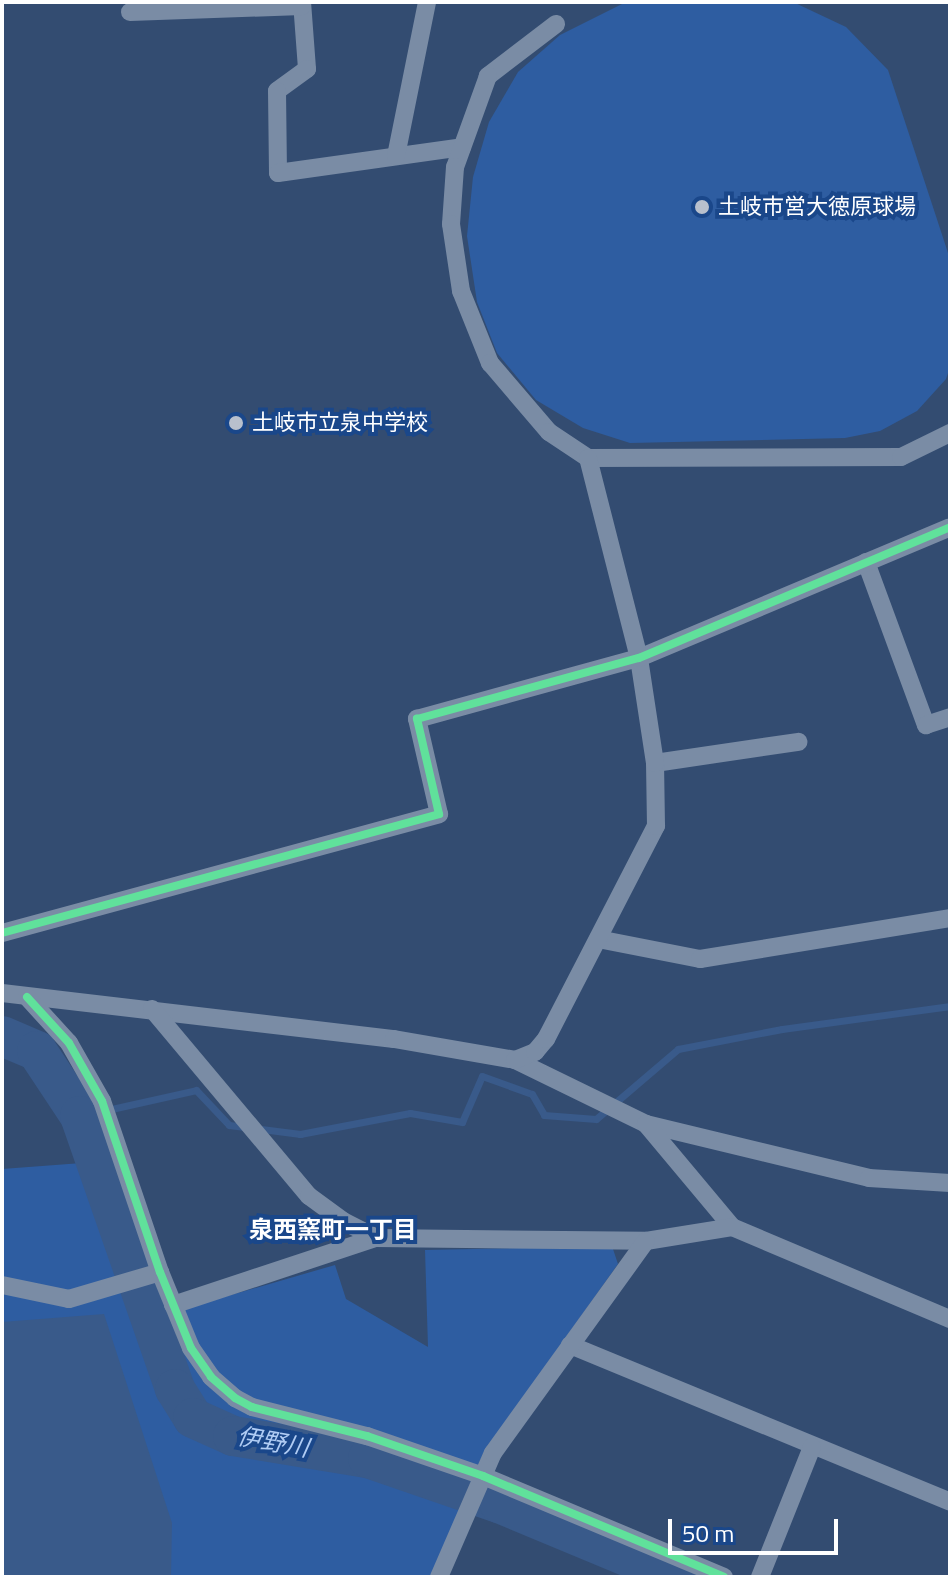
<!DOCTYPE html>
<html>
<head>
<meta charset="utf-8">
<style>
  body { margin:0 }
  #map { position:relative; width:952px; height:1579px; overflow:hidden; background:#334c71; font-family:"Titillium Web","Noto Sans JP",sans-serif }
  div>[style] { position:absolute }
  .green>* { inset:0; background:#2e5da1 }
  .water>* { inset:0; background:#395a8a }
  .stream>* { height:7px; margin:-3.5px; padding:0 3.5px; transform-origin:3.5px; border-radius:3.5px; background:#395a8a }
  .river>* { height:40px; margin:-20px; padding:0 20px; transform-origin:20px; border-radius:20px; background:#395a8a }
  .street>* { height:18px; margin:-9px; padding:0 9px; transform-origin:9px; border-radius:9px; background:#7a8ca5 }
  .cycleway>* { height:8px; margin:-4px; padding:0 4px; transform-origin:4px; border-radius:4px; background:#60e19b }
  .dots>* { width:22px; height:22px; translate:-50% -50%; box-sizing:border-box; border:4px solid #1a478a; border-radius:50% }
  span { translate:-50% -50%; white-space:nowrap; text-align:center; line-height:1.15; -webkit-text-stroke:8px #1a478a; paint-order:stroke }
  .poi-label { font-size:22px; color:#fff }
  .left { translate:0 -50%; text-align:left }
  .neighbourhood-label { font-size:24px; color:#fff; font-weight:700 }
  .water-label { font-size:24px; color:#b0ccf4; font-style:italic }
  .frame { position:absolute; inset:0; border:4px solid #fff; pointer-events:none }
  .scale { position:absolute; left:668px; top:1519px; width:170px; height:36px; box-sizing:border-box; border:4px solid #fff; border-top:0; padding-left:10px; font-size:24px; line-height:28px; white-space:nowrap; color:#fff; -webkit-text-stroke:6px #1a478a; paint-order:stroke }
</style>
</head>
<body>
<div id="map">
  <div class="green">
    <div style="clip-path:polygon(626px 2px,793px 2px,846px 27px,888px 70px,950px 259px,950px 367px,946px 379px,917px 411px,880px 431px,845px 438px,630px 443px,583px 428px,536px 400px,497px 353px,477px 302px,467px 236px,473px 177px,489px 122px,518px 72px,560px 35px)"></div>
    <div style="clip-path:polygon(82px 1163px,141px 1321px,335px 1265px,346px 1299px,428px 1347px,425px 1250px,612px 1246px,618px 1264px,483px 1454px,431px 1577px,2px 1577px,2px 1169px)"></div>
  </div>
  <div class="water">
    <div style="clip-path:polygon(104px 1314px,172px 1523px,171px 1577px,2px 1577px,2px 1322px)"></div>
  </div>
  <div class="stream">
    <div style="left:80px;top:1116px;width:119px;rotate:-12.6deg"></div>
    <div style="left:196px;top:1090px;width:48px;rotate:46.7deg"></div>
    <div style="left:229px;top:1125px;width:72px;rotate:7.2deg"></div>
    <div style="left:300px;top:1134px;width:112px;rotate:-10.8deg"></div>
    <div style="left:410px;top:1113px;width:53px;rotate:9.8deg"></div>
    <div style="left:462px;top:1122px;width:50px;rotate:-66.5deg"></div>
    <div style="left:482px;top:1076px;width:53px;rotate:19.8deg"></div>
    <div style="left:532px;top:1094px;width:24px;rotate:60deg"></div>
    <div style="left:544px;top:1115px;width:52px;rotate:4.4deg"></div>
    <div style="left:596px;top:1119px;width:108px;rotate:-40.5deg"></div>
    <div style="left:678px;top:1049px;width:106px;rotate:-10.9deg"></div>
    <div style="left:782px;top:1029px;width:170px;rotate:-7.8deg"></div>
  </div>
  <div class="river">
    <div style="left:2px;top:1036px;width:38px;rotate:23deg"></div>
    <div style="left:37px;top:1051px;width:78px;rotate:56.5deg"></div>
    <div style="left:80px;top:1116px;width:289px;rotate:70.8deg"></div>
    <div style="left:175px;top:1389px;width:34px;rotate:58deg"></div>
    <div style="left:193px;top:1418px;width:44px;rotate:24.2deg"></div>
    <div style="left:233px;top:1436px;width:137px;rotate:9.3deg"></div>
    <div style="left:368px;top:1458px;width:139px;rotate:19deg"></div>
    <div style="left:499px;top:1503px;width:193px;rotate:22.6deg"></div>
  </div>
  <div class="street">
    <div style="left:302px;top:2px;width:67px;rotate:85.7deg"></div>
    <div style="left:307px;top:69px;width:37px;rotate:144deg"></div>
    <div style="left:277px;top:91px;width:82px;rotate:89.3deg"></div>
    <div style="left:278px;top:173px;width:186px;rotate:-8deg"></div>
    <div style="left:130px;top:12px;width:172px;rotate:-2deg"></div>
    <div style="left:556px;top:24px;width:86px;rotate:142.6deg"></div>
    <div style="left:488px;top:76px;width:97px;rotate:109.9deg"></div>
    <div style="left:455px;top:167px;width:57px;rotate:94deg"></div>
    <div style="left:451px;top:224px;width:68px;rotate:81.5deg"></div>
    <div style="left:461px;top:291px;width:78px;rotate:68.1deg"></div>
    <div style="left:490px;top:363px;width:91px;rotate:49.5deg"></div>
    <div style="left:549px;top:432px;width:47px;rotate:33.7deg"></div>
    <div style="left:588px;top:458px;width:313px;rotate:-0.2deg"></div>
    <div style="left:901px;top:457px;width:55px;rotate:-26.1deg"></div>
    <div style="left:396px;top:156px;width:157px;rotate:-78.6deg"></div>
    <div style="left:866px;top:562px;width:174px;rotate:69.8deg"></div>
    <div style="left:926px;top:725px;width:25px;rotate:-18deg"></div>
    <div style="left:655px;top:763px;width:145px;rotate:-8.4deg"></div>
    <div style="left:2px;top:933px;width:453px;rotate:-15.2deg"></div>
    <div style="left:439px;top:814px;width:98px;rotate:-103deg"></div>
    <div style="left:417px;top:719px;width:230px;rotate:-15.4deg"></div>
    <div style="left:639px;top:658px;width:337px;rotate:-22.8deg"></div>
    <div style="left:598px;top:939px;width:104px;rotate:11.1deg"></div>
    <div style="left:700px;top:959px;width:253px;rotate:-9.3deg"></div>
    <div style="left:2px;top:993px;width:395px;rotate:6.7deg"></div>
    <div style="left:394px;top:1039px;width:123px;rotate:9.8deg"></div>
    <div style="left:515px;top:1060px;width:146px;rotate:26deg"></div>
    <div style="left:646px;top:1124px;width:229px;rotate:13.6deg"></div>
    <div style="left:869px;top:1178px;width:81px;rotate:3.5deg"></div>
    <div style="left:27px;top:997px;width:62px;rotate:47.6deg"></div>
    <div style="left:69px;top:1043px;width:67px;rotate:60.4deg"></div>
    <div style="left:102px;top:1101px;width:181px;rotate:71.3deg"></div>
    <div style="left:160px;top:1272px;width:82px;rotate:67.8deg"></div>
    <div style="left:191px;top:1348px;width:35px;rotate:55deg"></div>
    <div style="left:211px;top:1377px;width:32px;rotate:41deg"></div>
    <div style="left:235px;top:1398px;width:19px;rotate:28deg"></div>
    <div style="left:252px;top:1407px;width:119px;rotate:14.2deg"></div>
    <div style="left:367px;top:1436px;width:123px;rotate:19deg"></div>
    <div style="left:483px;top:1476px;width:261px;rotate:22.7deg"></div>
    <div style="left:152px;top:1009px;width:244px;rotate:50deg"></div>
    <div style="left:309px;top:1196px;width:42px;rotate:36.3deg"></div>
    <div style="left:343px;top:1221px;width:37px;rotate:27deg"></div>
    <div style="left:515px;top:1060px;width:22px;rotate:-22deg"></div>
    <div style="left:535px;top:1052px;width:17px;rotate:-50deg"></div>
    <div style="left:546px;top:1039px;width:240px;rotate:-62.7deg"></div>
    <div style="left:656px;top:826px;width:63px;rotate:-90.9deg"></div>
    <div style="left:655px;top:763px;width:106px;rotate:-98.7deg"></div>
    <div style="left:639px;top:658px;width:206px;rotate:-104.3deg"></div>
    <div style="left:646px;top:1124px;width:134px;rotate:50.1deg"></div>
    <div style="left:732px;top:1227px;width:237px;rotate:22.9deg"></div>
    <div style="left:2px;top:1285px;width:68px;rotate:11.8deg"></div>
    <div style="left:69px;top:1299px;width:95px;rotate:-16.5deg"></div>
    <div style="left:173px;top:1305px;width:214px;rotate:-18.3deg"></div>
    <div style="left:376px;top:1238px;width:270px;rotate:0.6deg"></div>
    <div style="left:646px;top:1241px;width:87px;rotate:-9.2deg"></div>
    <div style="left:570px;top:1345px;width:411px;rotate:22.4deg"></div>
    <div style="left:439px;top:1577px;width:135px;rotate:-66.5deg"></div>
    <div style="left:493px;top:1453px;width:261px;rotate:-54.2deg"></div>
    <div style="left:760px;top:1577px;width:140px;rotate:-68.2deg"></div>
  </div>
  <div class="cycleway">
    <div style="left:2px;top:933px;width:453px;rotate:-15.2deg"></div>
    <div style="left:439px;top:814px;width:98px;rotate:-103deg"></div>
    <div style="left:417px;top:719px;width:230px;rotate:-15.4deg"></div>
    <div style="left:639px;top:658px;width:337px;rotate:-22.8deg"></div>
    <div style="left:27px;top:997px;width:62px;rotate:47.6deg"></div>
    <div style="left:69px;top:1043px;width:67px;rotate:60.4deg"></div>
    <div style="left:102px;top:1101px;width:181px;rotate:71.3deg"></div>
    <div style="left:160px;top:1272px;width:82px;rotate:67.8deg"></div>
    <div style="left:191px;top:1348px;width:35px;rotate:55deg"></div>
    <div style="left:211px;top:1377px;width:32px;rotate:41deg"></div>
    <div style="left:235px;top:1398px;width:19px;rotate:28deg"></div>
    <div style="left:252px;top:1407px;width:119px;rotate:14.2deg"></div>
    <div style="left:367px;top:1436px;width:123px;rotate:19deg"></div>
    <div style="left:483px;top:1476px;width:261px;rotate:22.7deg"></div>
  </div>
  <div class="dots">
    <div style="left:702px;top:207px;background:#b8c0cd"></div>
    <div style="left:236px;top:423px;background:#b8c0cd"></div>
  </div>
  <div class="poi-label">
    <span class="left" style="left:718px;top:207px">土岐市営大徳原球場</span>
    <span class="left" style="left:252px;top:423px">土岐市立泉中学校</span>
  </div>
  <div class="neighbourhood-label">
    <span style="left:333px;top:1230px">泉西窯町一丁目</span>
  </div>
  <div class="water-label">
    <span style="left:273px;top:1442px;rotate:10deg">伊野川</span>
  </div>
  <div class="frame"></div>
  <div class="scale">50 m</div>
</div>
</body>
</html>
